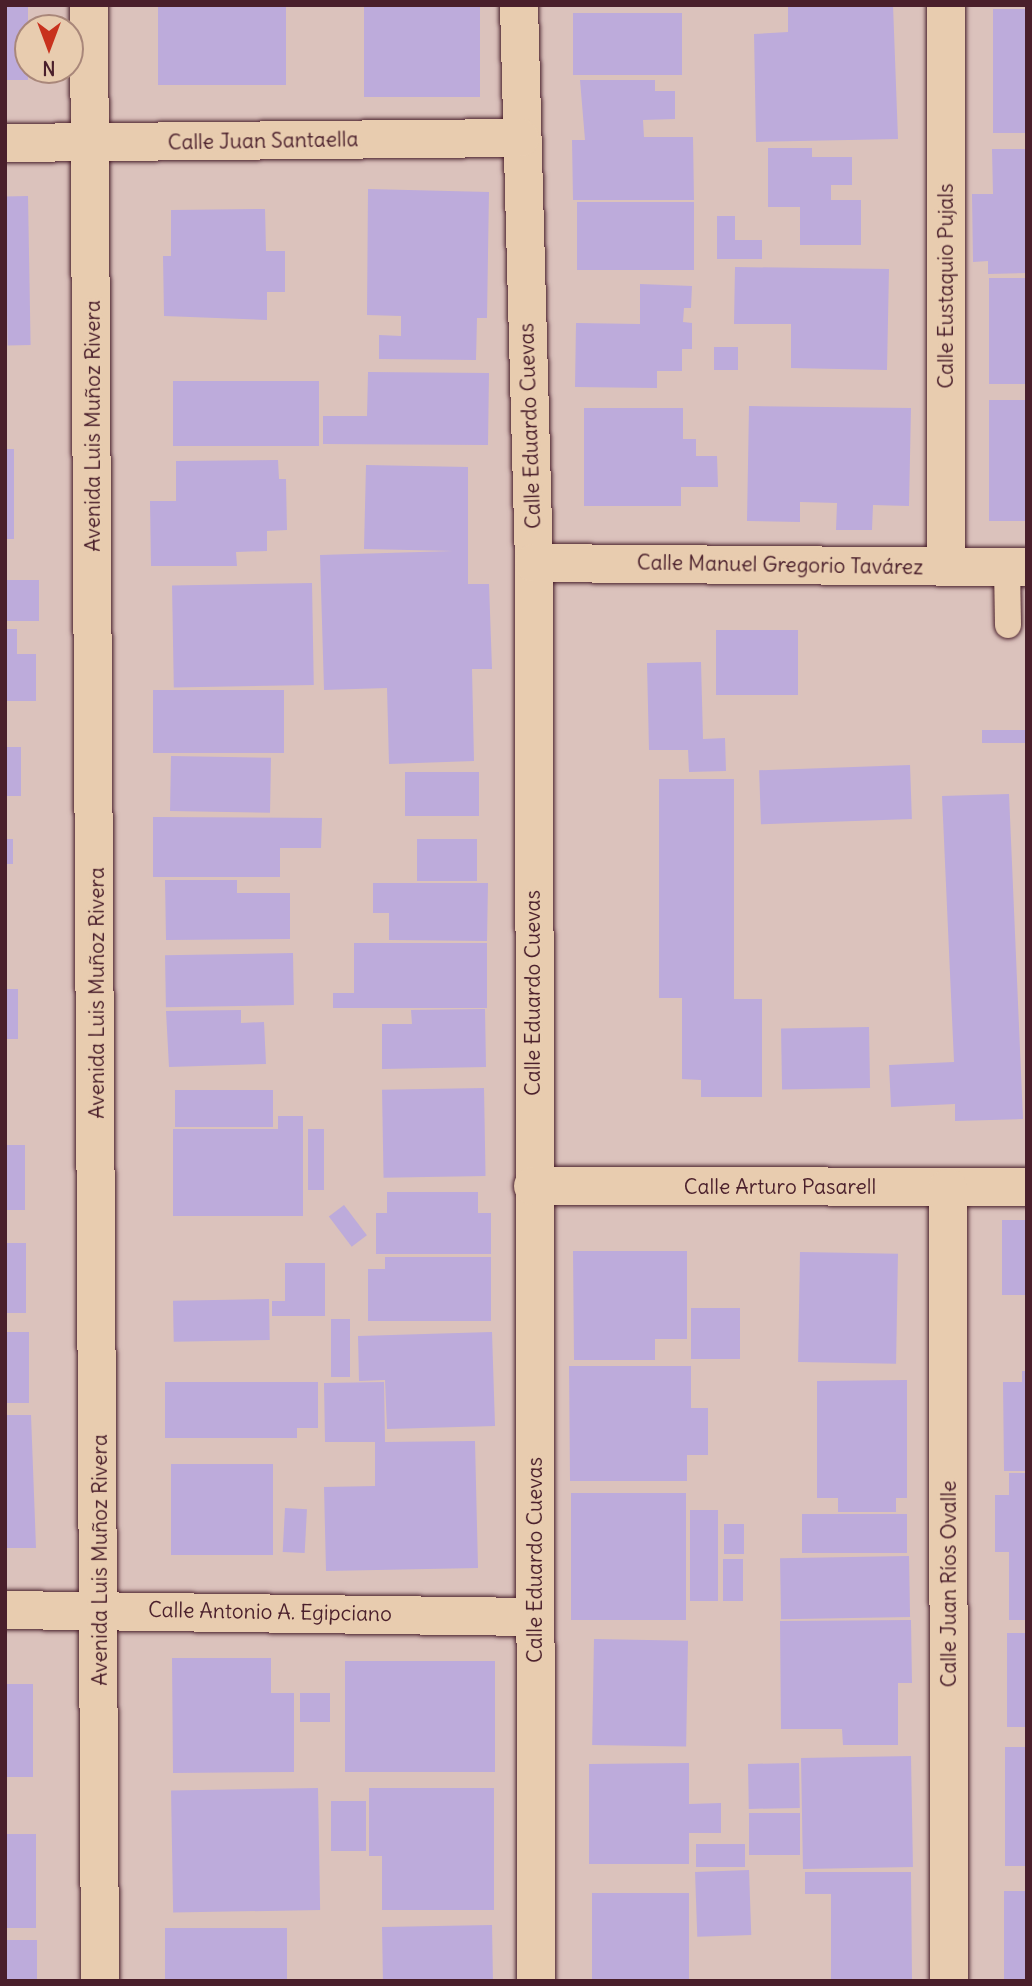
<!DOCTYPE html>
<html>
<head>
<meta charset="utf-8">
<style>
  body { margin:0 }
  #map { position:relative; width:1032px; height:1986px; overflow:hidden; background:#dbc2bc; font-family:Delius,sans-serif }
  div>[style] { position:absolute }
  .building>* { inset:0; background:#bdabdb; transform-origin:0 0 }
  .roads { filter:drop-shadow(0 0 2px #4a1f2b) drop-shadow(0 0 2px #4a1f2b) }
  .service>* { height:26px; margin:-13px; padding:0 13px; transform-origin:13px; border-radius:13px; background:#e8ccaf }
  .minor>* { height:38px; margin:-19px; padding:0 19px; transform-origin:19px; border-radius:19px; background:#e8ccaf }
  .tertiary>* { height:38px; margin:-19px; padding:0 19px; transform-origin:19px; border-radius:19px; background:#e8ccaf }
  span { translate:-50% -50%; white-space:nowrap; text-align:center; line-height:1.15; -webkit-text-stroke:6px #e8ccaf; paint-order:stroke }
  .street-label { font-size:21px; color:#4a1f2b }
  .frame { position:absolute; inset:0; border:7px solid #4a1f2b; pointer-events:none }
  .north { position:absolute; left:14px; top:14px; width:70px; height:70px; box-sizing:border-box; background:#e8ccaf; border:2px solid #a9877a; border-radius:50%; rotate:180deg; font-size:19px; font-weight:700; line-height:28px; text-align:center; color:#4a1f2b }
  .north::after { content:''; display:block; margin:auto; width:24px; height:32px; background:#c8321e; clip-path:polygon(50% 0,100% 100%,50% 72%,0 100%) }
</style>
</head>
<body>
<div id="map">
  <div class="building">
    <div style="left:5px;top:5px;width:23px;height:75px"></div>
    <div style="left:158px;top:5px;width:128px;height:80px"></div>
    <div style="left:364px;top:5px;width:116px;height:92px"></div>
    <div style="clip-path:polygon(788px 5px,893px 5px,898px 139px,756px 142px,754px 34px,788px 32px)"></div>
    <div style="left:993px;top:9px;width:34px;height:124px"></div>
    <div style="left:573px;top:13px;width:109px;height:62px"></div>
    <div style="clip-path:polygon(580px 80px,655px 80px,655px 91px,675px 91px,675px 119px,643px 120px,644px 137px,693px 137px,694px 200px,573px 200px,572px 140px,585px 140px)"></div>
    <div style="clip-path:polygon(768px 148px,812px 148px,812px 157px,852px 157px,852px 185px,831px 185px,831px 200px,861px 200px,861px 245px,800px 245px,800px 207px,768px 207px)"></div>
    <div style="clip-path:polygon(992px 149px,1027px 149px,1027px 273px,988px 274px,988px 261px,973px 262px,972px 194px,993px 194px)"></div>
    <div style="clip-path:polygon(368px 189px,489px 192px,487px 318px,477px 318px,476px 360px,379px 359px,379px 335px,401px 336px,401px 316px,367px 315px)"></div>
    <div style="left:28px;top:196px;width:149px;height:23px;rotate:89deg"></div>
    <div style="left:577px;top:202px;width:117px;height:68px"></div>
    <div style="clip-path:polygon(265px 209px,266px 251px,285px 251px,285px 292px,267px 292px,267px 320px,164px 316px,163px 256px,171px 256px,171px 210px)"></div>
    <div style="clip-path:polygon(717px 216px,735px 216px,735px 240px,762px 240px,762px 259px,717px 259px)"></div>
    <div style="clip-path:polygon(735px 267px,889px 269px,887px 370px,791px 368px,791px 324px,734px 324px)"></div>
    <div style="left:989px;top:278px;width:38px;height:106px"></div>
    <div style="clip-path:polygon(640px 284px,692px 286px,691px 308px,684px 308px,683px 322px,692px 323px,692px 349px,682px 349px,682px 371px,657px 371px,657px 388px,575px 387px,576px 323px,640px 324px)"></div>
    <div style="left:738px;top:347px;width:23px;height:24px;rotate:90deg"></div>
    <div style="clip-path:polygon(368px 372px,489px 373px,488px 445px,323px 444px,323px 416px,367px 416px)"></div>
    <div style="left:173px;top:381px;width:146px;height:65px"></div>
    <div style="left:989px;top:400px;width:38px;height:121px"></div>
    <div style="clip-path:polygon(749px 406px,911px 408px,909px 506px,873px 505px,872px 530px,836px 530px,837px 503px,800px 502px,800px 522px,747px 521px)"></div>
    <div style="clip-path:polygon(584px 408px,683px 408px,683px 439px,696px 439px,696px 456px,717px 456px,718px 487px,681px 487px,681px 506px,584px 506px)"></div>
    <div style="left:5px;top:449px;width:9px;height:90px"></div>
    <div style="clip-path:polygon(278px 460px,279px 479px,286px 479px,287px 530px,267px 531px,267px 551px,236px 552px,237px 566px,151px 566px,150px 501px,176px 501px,176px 461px)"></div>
    <div style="clip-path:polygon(366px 465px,468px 467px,468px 584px,489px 584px,492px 669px,472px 669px,474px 761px,389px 764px,387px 688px,324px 690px,320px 555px,453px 551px,364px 549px)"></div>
    <div style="left:5px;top:580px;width:34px;height:41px"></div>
    <div style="left:312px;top:583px;width:102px;height:140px;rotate:89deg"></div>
    <div style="clip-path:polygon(5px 629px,17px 629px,17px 654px,36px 654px,36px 701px,5px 701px)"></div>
    <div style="left:798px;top:630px;width:65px;height:82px;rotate:90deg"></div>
    <div style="clip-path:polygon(701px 662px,703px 739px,725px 738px,726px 771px,689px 772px,688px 750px,649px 750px,647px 663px)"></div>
    <div style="left:153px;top:690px;width:131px;height:63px"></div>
    <div style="left:1027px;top:730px;width:13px;height:45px;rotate:90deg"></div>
    <div style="left:5px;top:747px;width:16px;height:49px"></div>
    <div style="left:171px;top:756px;width:100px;height:55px;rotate:1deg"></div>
    <div style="left:910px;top:765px;width:54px;height:151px;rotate:88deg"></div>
    <div style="left:479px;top:772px;width:44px;height:74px;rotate:90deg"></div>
    <div style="clip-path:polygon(659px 779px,734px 779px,734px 999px,762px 999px,762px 1097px,701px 1097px,701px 1080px,682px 1079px,682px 998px,659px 998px)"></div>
    <div style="clip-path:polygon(1009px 794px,1023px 1119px,955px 1121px,955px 1104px,891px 1107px,889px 1065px,954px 1062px,942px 796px)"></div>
    <div style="clip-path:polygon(153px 817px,322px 818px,321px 848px,280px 848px,280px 877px,153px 877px)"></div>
    <div style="left:5px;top:839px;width:8px;height:25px"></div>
    <div style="left:417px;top:839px;width:60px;height:42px"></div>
    <div style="clip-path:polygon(165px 880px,237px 880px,237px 893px,290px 893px,290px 939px,166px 940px)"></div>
    <div style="clip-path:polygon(373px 883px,488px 883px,487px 941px,389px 940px,389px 913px,373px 913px)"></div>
    <div style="clip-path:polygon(354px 943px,487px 943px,487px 1008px,333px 1008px,333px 993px,354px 993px)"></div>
    <div style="left:293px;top:953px;width:52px;height:128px;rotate:89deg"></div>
    <div style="left:5px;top:989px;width:13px;height:50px"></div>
    <div style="clip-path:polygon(485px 1009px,486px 1067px,382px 1069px,382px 1024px,412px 1024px,411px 1010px)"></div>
    <div style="clip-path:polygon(241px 1010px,241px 1023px,264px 1022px,266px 1064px,169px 1067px,166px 1011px)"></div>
    <div style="left:869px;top:1027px;width:61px;height:88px;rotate:89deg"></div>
    <div style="left:484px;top:1088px;width:88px;height:102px;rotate:89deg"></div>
    <div style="left:175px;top:1090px;width:98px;height:37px"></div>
    <div style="clip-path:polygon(278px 1116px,303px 1116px,303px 1216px,173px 1216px,173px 1129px,278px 1129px)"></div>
    <div style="left:308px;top:1129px;width:16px;height:61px"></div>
    <div style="left:5px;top:1145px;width:20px;height:65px"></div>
    <div style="clip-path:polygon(387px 1192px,478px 1192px,478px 1213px,491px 1213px,491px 1254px,376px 1254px,376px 1213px,387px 1213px)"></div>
    <div style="left:344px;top:1205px;width:38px;height:19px;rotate:53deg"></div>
    <div style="left:1027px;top:1220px;width:75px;height:25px;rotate:90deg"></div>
    <div style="left:26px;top:1243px;width:70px;height:21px;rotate:90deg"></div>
    <div style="clip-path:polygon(573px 1251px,687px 1251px,687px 1339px,655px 1339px,655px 1360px,574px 1360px)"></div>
    <div style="left:800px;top:1252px;width:98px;height:110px;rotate:1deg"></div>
    <div style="clip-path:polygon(385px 1257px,491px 1257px,491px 1321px,368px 1321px,368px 1269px,385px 1269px)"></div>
    <div style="clip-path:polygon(285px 1263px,325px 1263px,325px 1316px,272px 1316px,272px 1301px,285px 1301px)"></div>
    <div style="left:269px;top:1299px;width:41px;height:96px;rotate:89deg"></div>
    <div style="left:691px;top:1308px;width:49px;height:51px"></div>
    <div style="left:350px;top:1319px;width:58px;height:19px;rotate:90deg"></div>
    <div style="left:5px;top:1332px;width:24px;height:71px"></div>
    <div style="clip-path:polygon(492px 1332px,495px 1426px,387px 1429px,385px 1380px,359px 1381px,358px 1336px)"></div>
    <div style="clip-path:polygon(569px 1366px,691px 1366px,691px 1408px,708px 1408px,708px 1455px,687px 1455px,687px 1481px,570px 1481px)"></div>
    <div style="clip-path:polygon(1022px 1371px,1027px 1371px,1027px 1471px,1004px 1471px,1003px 1382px,1022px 1382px)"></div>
    <div style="clip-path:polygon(907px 1380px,907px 1498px,896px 1498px,896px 1512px,838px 1512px,838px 1498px,817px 1498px,817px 1381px)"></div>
    <div style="clip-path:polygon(165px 1382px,318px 1382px,318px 1428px,297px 1428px,297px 1438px,165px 1438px)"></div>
    <div style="clip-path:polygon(384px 1382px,385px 1442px,475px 1441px,478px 1568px,326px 1571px,324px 1487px,375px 1486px,375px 1442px,325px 1442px,324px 1383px)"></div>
    <div style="clip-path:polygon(5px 1415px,31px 1415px,36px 1548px,5px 1548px)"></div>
    <div style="left:171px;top:1464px;width:102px;height:91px"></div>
    <div style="clip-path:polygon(1009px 1473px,1027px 1473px,1027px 1620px,1009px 1620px,1009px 1552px,995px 1552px,995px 1495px,1009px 1495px)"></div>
    <div style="left:571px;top:1493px;width:115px;height:127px"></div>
    <div style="left:285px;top:1508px;width:22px;height:44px;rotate:3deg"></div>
    <div style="left:690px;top:1510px;width:28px;height:91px"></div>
    <div style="left:907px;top:1514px;width:39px;height:105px;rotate:90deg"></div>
    <div style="left:744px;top:1524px;width:30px;height:20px;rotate:90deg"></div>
    <div style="left:909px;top:1556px;width:61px;height:129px;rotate:89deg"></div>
    <div style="left:723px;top:1559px;width:20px;height:42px"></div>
    <div style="clip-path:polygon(911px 1620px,912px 1683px,898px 1683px,898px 1745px,843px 1745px,842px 1729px,781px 1729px,780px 1621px)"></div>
    <div style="left:1007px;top:1633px;width:20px;height:94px"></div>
    <div style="left:594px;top:1639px;width:94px;height:106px;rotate:1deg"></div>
    <div style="clip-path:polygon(172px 1658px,271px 1658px,271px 1693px,294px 1693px,294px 1772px,173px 1773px)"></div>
    <div style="left:345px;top:1661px;width:150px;height:111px"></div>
    <div style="left:5px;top:1684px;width:28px;height:93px"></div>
    <div style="left:300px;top:1693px;width:30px;height:29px"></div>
    <div style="left:1005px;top:1747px;width:22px;height:119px"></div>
    <div style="left:911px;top:1756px;width:111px;height:110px;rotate:89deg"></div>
    <div style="clip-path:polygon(689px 1763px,689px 1804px,721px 1803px,721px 1833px,689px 1833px,689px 1864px,589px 1864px,589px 1764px)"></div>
    <div style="left:799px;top:1763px;width:45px;height:51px;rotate:89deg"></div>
    <div style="left:318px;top:1788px;width:122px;height:147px;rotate:89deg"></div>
    <div style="clip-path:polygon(369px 1788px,494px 1788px,494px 1910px,382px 1910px,382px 1856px,369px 1856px)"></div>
    <div style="left:331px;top:1801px;width:35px;height:50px"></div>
    <div style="left:800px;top:1813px;width:42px;height:51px;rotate:90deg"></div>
    <div style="left:5px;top:1834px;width:31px;height:94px"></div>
    <div style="left:745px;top:1844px;width:23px;height:49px;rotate:90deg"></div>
    <div style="left:749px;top:1870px;width:65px;height:54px;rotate:88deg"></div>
    <div style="clip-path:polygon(805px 1872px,911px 1872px,912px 1981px,831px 1981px,831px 1894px,805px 1894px)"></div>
    <div style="left:1004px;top:1891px;width:23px;height:90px"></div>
    <div style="left:592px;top:1893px;width:97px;height:87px"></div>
    <div style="left:492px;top:1925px;width:56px;height:110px;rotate:89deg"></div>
    <div style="left:165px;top:1928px;width:122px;height:53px"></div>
    <div style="left:5px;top:1940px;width:32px;height:41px"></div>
  </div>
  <div class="roads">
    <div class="service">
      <div style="left:1007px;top:567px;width:58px;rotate:89deg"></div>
    </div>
    <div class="minor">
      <div style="left:519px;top:5px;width:558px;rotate:88.46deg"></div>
      <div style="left:534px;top:563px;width:1418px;rotate:89.92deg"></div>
      <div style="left:946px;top:5px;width:561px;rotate:90deg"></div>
      <div style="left:5px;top:143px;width:515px;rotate:-0.56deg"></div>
      <div style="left:534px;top:563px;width:493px;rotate:0.5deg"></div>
      <div style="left:533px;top:1186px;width:494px;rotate:0.1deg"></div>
      <div style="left:948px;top:1188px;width:793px;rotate:89.93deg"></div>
      <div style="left:5px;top:1610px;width:530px;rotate:0.76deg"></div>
    </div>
    <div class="tertiary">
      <div style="left:89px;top:5px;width:1976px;rotate:89.68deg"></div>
    </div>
  </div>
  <div class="street-label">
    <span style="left:263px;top:141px;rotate:-1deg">Calle Juan Santaella</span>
    <span style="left:946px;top:286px;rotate:-90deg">Calle Eustaquio Pujals</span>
    <span style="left:93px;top:426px;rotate:-90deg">Avenida Luis Muñoz Rivera</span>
    <span style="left:530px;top:426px;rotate:-92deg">Calle Eduardo Cuevas</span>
    <span style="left:780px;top:565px;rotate:1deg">Calle Manuel Gregorio Tavárez</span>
    <span style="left:97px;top:993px;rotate:-90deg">Avenida Luis Muñoz Rivera</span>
    <span style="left:533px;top:993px;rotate:-90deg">Calle Eduardo Cuevas</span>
    <span style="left:780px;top:1187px">Calle Arturo Pasarell</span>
    <span style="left:100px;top:1560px;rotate:-90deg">Avenida Luis Muñoz Rivera</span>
    <span style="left:535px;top:1560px;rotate:-90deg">Calle Eduardo Cuevas</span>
    <span style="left:949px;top:1584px;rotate:-90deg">Calle Juan Ríos Ovalle</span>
    <span style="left:270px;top:1612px;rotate:1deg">Calle Antonio A. Egipciano</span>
  </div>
  <div class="frame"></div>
  <div class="north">N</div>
</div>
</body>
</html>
